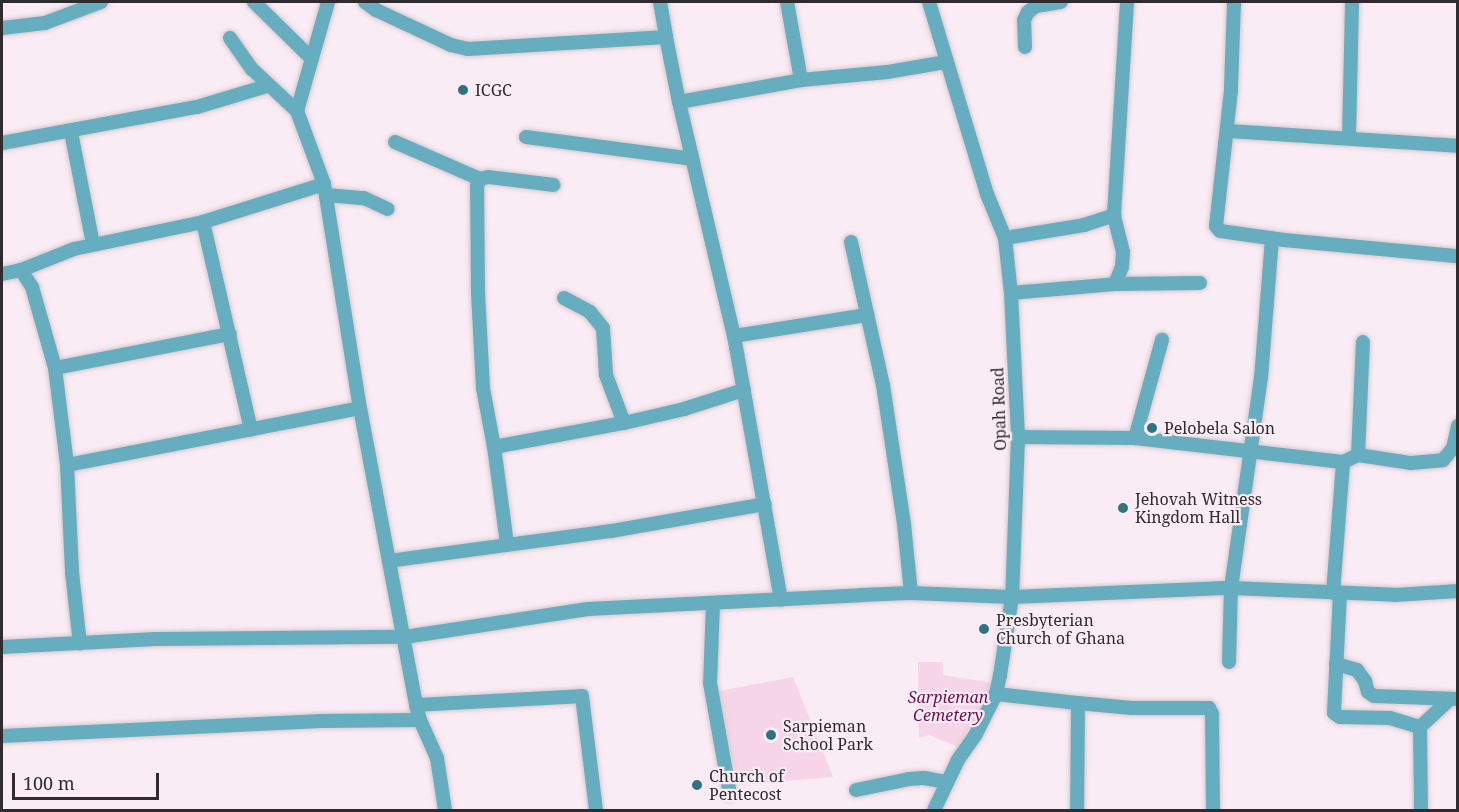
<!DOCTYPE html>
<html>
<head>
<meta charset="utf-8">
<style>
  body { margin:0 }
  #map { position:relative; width:1459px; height:812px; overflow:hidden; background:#faecf4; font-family:"Noto Serif",serif }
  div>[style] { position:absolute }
  .green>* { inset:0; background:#f5d5e7 }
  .roads { filter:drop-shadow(0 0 2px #d6c9d0) drop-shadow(0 0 2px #d6c9d0) }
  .minor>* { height:14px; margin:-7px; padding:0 7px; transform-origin:7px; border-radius:7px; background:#66adbf }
  .dots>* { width:16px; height:16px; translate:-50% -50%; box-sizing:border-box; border:3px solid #faecf4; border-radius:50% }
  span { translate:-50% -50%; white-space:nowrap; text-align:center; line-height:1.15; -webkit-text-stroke:4.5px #faecf4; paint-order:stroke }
  .poi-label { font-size:16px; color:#302b2e }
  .left { translate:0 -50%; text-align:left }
  .street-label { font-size:16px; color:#302b2e }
  .park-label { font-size:16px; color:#6a1050; font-style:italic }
  .frame { position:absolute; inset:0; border:3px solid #302b2e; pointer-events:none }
  .scale { position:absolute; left:12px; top:773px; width:147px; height:27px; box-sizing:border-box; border:3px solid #302b2e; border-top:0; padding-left:8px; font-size:18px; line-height:21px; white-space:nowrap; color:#302b2e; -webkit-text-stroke:4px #faecf4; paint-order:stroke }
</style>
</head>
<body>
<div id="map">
  <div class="green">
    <div style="clip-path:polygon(918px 662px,943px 662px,943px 675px,995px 683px,958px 747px,929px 735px,919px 738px)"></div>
    <div style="clip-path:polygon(793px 677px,833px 777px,739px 785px,714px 692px)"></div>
  </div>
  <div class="roads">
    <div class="minor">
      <div style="left:254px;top:2px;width:81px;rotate:44.5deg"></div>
      <div style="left:365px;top:2px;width:14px;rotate:36deg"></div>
      <div style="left:376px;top:10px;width:83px;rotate:25deg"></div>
      <div style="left:451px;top:45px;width:17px;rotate:13deg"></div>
      <div style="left:468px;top:49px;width:198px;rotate:-3.5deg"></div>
      <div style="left:666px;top:37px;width:66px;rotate:78.7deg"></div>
      <div style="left:679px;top:102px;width:240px;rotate:76.8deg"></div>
      <div style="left:734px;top:336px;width:268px;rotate:79.9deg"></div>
      <div style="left:660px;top:2px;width:36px;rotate:80deg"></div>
      <div style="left:787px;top:2px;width:79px;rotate:79.8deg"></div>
      <div style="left:929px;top:2px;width:201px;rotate:73.2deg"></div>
      <div style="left:987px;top:194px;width:48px;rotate:67.8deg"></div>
      <div style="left:1005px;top:238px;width:55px;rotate:83.8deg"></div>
      <div style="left:1011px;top:293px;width:144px;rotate:87.2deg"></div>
      <div style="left:1018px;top:437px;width:160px;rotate:92.1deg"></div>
      <div style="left:1012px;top:597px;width:79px;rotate:98.7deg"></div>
      <div style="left:1000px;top:675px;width:19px;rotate:102deg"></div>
      <div style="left:996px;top:694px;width:45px;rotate:116.6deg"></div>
      <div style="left:976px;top:734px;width:32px;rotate:125deg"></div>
      <div style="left:958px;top:760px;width:55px;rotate:115.6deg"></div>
      <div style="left:1234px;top:2px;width:88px;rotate:92deg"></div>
      <div style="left:1231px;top:90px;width:137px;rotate:96.3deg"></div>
      <div style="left:1216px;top:226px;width:6px;rotate:51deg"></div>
      <div style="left:1220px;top:231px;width:65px;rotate:8deg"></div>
      <div style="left:1284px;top:240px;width:175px;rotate:5.3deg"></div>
      <div style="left:2px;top:28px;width:43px;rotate:-6.6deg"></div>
      <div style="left:45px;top:23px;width:60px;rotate:-20.6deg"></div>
      <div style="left:230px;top:38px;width:38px;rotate:55deg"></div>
      <div style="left:252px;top:69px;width:62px;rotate:43deg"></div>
      <div style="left:297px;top:111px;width:78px;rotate:69.7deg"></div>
      <div style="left:324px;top:184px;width:227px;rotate:80.9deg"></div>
      <div style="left:360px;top:408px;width:302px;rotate:79.3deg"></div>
      <div style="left:416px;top:705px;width:16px;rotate:75deg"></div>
      <div style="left:420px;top:720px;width:42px;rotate:65.9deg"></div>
      <div style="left:437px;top:758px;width:53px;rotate:81.3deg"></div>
      <div style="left:1025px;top:47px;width:27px;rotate:-92deg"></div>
      <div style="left:1024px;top:20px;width:9px;rotate:-63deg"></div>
      <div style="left:1028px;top:12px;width:10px;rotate:-37deg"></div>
      <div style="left:1036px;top:6px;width:25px;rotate:-9deg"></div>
      <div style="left:679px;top:102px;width:124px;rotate:-10.2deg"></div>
      <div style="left:801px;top:80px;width:87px;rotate:-5.3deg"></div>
      <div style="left:888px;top:72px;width:59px;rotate:-9.8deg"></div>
      <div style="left:297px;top:111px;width:113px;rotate:-74.1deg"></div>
      <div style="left:1228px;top:131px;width:230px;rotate:3.7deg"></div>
      <div style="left:71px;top:132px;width:114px;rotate:78.9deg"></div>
      <div style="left:526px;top:137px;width:167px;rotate:7.5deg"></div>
      <div style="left:1349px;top:137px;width:135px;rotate:-88.7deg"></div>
      <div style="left:395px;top:142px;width:93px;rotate:23.5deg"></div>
      <div style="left:2px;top:143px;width:198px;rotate:-10.5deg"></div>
      <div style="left:197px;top:107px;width:73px;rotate:-16.7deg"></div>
      <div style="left:326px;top:195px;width:38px;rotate:5deg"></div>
      <div style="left:364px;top:198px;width:26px;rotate:25deg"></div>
      <div style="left:203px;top:222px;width:213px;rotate:77deg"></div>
      <div style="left:1005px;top:238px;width:80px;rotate:-9.3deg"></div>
      <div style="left:1084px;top:225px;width:32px;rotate:-18deg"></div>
      <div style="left:851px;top:242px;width:147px;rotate:77.4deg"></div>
      <div style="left:883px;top:385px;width:141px;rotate:81.4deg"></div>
      <div style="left:904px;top:524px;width:69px;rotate:84.2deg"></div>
      <div style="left:21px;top:270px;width:20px;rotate:57deg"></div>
      <div style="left:32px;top:287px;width:84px;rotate:74.1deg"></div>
      <div style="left:55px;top:368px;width:98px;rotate:82.9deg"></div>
      <div style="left:67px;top:465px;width:107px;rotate:87.3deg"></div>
      <div style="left:72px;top:572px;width:72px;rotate:83.7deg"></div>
      <div style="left:2px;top:274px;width:19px;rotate:-12deg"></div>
      <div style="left:21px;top:270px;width:57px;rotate:-21.6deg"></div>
      <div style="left:74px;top:249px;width:132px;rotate:-11.8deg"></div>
      <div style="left:203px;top:222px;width:127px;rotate:-17.4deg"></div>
      <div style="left:1115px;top:284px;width:18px;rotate:-68deg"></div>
      <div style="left:1122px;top:267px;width:15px;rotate:-86deg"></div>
      <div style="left:1123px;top:252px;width:38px;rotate:-104deg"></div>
      <div style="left:1114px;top:215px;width:213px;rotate:-86.5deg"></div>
      <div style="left:1011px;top:293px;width:104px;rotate:-4.9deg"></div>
      <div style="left:1115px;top:284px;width:85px;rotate:-0.7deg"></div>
      <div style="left:564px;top:298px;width:30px;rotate:28deg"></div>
      <div style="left:590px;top:312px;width:21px;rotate:51deg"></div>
      <div style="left:603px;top:328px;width:47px;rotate:86.3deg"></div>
      <div style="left:606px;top:375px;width:51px;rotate:69.4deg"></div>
      <div style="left:734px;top:336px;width:135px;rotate:-9deg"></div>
      <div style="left:55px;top:368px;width:178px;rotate:-11deg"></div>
      <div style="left:1018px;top:437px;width:117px;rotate:0.5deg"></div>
      <div style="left:1135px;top:438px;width:209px;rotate:6.6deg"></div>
      <div style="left:1343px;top:462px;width:17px;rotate:-25deg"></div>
      <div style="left:1358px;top:455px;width:54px;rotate:8.6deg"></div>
      <div style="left:1411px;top:463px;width:32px;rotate:-5deg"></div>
      <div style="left:1443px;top:460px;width:16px;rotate:-50deg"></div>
      <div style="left:1453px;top:448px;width:23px;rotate:-77deg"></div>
      <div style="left:1135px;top:438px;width:102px;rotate:-74.6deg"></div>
      <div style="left:494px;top:447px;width:132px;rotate:-10.5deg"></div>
      <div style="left:624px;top:423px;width:62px;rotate:-13.1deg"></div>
      <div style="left:684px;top:409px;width:63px;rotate:-17.6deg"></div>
      <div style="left:1358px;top:455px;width:113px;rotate:-87.5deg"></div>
      <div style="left:67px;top:465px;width:298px;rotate:-11deg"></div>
      <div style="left:507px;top:544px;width:98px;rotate:-97.6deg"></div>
      <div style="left:494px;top:447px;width:60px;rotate:-100.6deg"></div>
      <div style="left:483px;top:388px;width:95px;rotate:-93deg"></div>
      <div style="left:478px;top:293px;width:107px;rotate:-90.5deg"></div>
      <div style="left:477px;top:186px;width:8px;rotate:-67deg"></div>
      <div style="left:480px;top:179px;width:8px;rotate:-14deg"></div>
      <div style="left:488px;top:177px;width:66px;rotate:6.9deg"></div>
      <div style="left:389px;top:561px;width:225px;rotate:-7.7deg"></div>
      <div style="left:612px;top:531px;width:155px;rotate:-10deg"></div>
      <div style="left:1333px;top:593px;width:131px;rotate:-85.6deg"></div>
      <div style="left:1340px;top:593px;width:120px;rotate:92.9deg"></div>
      <div style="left:1334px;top:713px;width:7px;rotate:34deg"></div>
      <div style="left:1340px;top:717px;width:50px;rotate:1.1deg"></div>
      <div style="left:1390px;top:718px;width:31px;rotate:17deg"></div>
      <div style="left:713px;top:603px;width:80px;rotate:92.1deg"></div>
      <div style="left:710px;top:683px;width:113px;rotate:79.8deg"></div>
      <div style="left:2px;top:647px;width:154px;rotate:-3deg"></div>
      <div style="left:156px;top:639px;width:249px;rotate:-0.5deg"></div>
      <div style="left:405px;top:637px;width:185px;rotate:-8.7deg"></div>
      <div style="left:588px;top:609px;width:273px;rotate:-2.9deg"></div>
      <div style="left:861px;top:595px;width:50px;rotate:-2.3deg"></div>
      <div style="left:911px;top:593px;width:101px;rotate:2.3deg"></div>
      <div style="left:1012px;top:597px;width:219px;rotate:-2.4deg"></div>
      <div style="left:1231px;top:588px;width:164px;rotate:2.4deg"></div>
      <div style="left:1395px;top:595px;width:63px;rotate:-3.6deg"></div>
      <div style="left:1229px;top:662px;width:74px;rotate:-88.5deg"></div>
      <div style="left:1231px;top:588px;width:212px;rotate:-81.9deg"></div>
      <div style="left:1261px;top:378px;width:140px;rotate:-85.5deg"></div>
      <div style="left:1336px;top:664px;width:22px;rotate:16deg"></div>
      <div style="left:1357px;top:670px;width:14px;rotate:54deg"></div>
      <div style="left:1365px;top:681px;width:11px;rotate:75deg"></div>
      <div style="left:1368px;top:692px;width:7px;rotate:34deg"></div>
      <div style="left:1374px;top:696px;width:84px;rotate:2deg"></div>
      <div style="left:996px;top:694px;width:82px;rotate:6.3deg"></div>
      <div style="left:1078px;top:703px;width:107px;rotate:90.5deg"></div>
      <div style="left:1078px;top:703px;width:54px;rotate:5.3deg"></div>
      <div style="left:1132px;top:708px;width:77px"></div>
      <div style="left:1209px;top:708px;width:7px;rotate:63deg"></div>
      <div style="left:1212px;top:714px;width:96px;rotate:89.4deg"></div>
      <div style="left:416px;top:705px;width:166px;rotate:-3.1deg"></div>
      <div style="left:582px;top:696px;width:115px;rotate:83deg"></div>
      <div style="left:2px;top:736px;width:320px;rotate:-2.7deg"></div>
      <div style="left:322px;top:721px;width:98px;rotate:-0.6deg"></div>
      <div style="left:856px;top:790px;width:54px;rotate:-11.7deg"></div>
      <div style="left:909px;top:779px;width:15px;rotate:-4deg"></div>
      <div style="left:924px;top:778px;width:22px;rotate:10deg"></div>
      <div style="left:1421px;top:810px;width:83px;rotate:-90.7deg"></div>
      <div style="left:1420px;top:727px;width:41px;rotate:-43deg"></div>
    </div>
  </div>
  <div class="dots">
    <div style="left:463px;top:90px;background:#2f7383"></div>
    <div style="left:1152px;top:428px;background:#2f7383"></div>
    <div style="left:1123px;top:508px;background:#2f7383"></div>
    <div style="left:984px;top:629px;background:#2f7383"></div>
    <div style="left:771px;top:735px;background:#2f7383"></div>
    <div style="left:697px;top:785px;background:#2f7383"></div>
  </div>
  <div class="poi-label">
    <span class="left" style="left:475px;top:90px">ICGC</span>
    <span class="left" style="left:1164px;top:428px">Pelobela Salon</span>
    <span class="left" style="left:1135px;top:508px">Jehovah Witness<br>Kingdom Hall</span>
    <span class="left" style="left:996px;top:629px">Presbyterian<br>Church of Ghana</span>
    <span class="left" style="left:783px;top:735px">Sarpieman<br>School Park</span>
    <span class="left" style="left:709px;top:785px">Church of<br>Pentecost</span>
  </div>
  <div class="street-label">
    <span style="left:999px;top:409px;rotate:-92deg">Opah Road</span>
  </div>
  <div class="park-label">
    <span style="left:948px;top:706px">Sarpieman<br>Cemetery</span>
  </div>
  <div class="frame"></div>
  <div class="scale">100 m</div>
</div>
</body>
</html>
